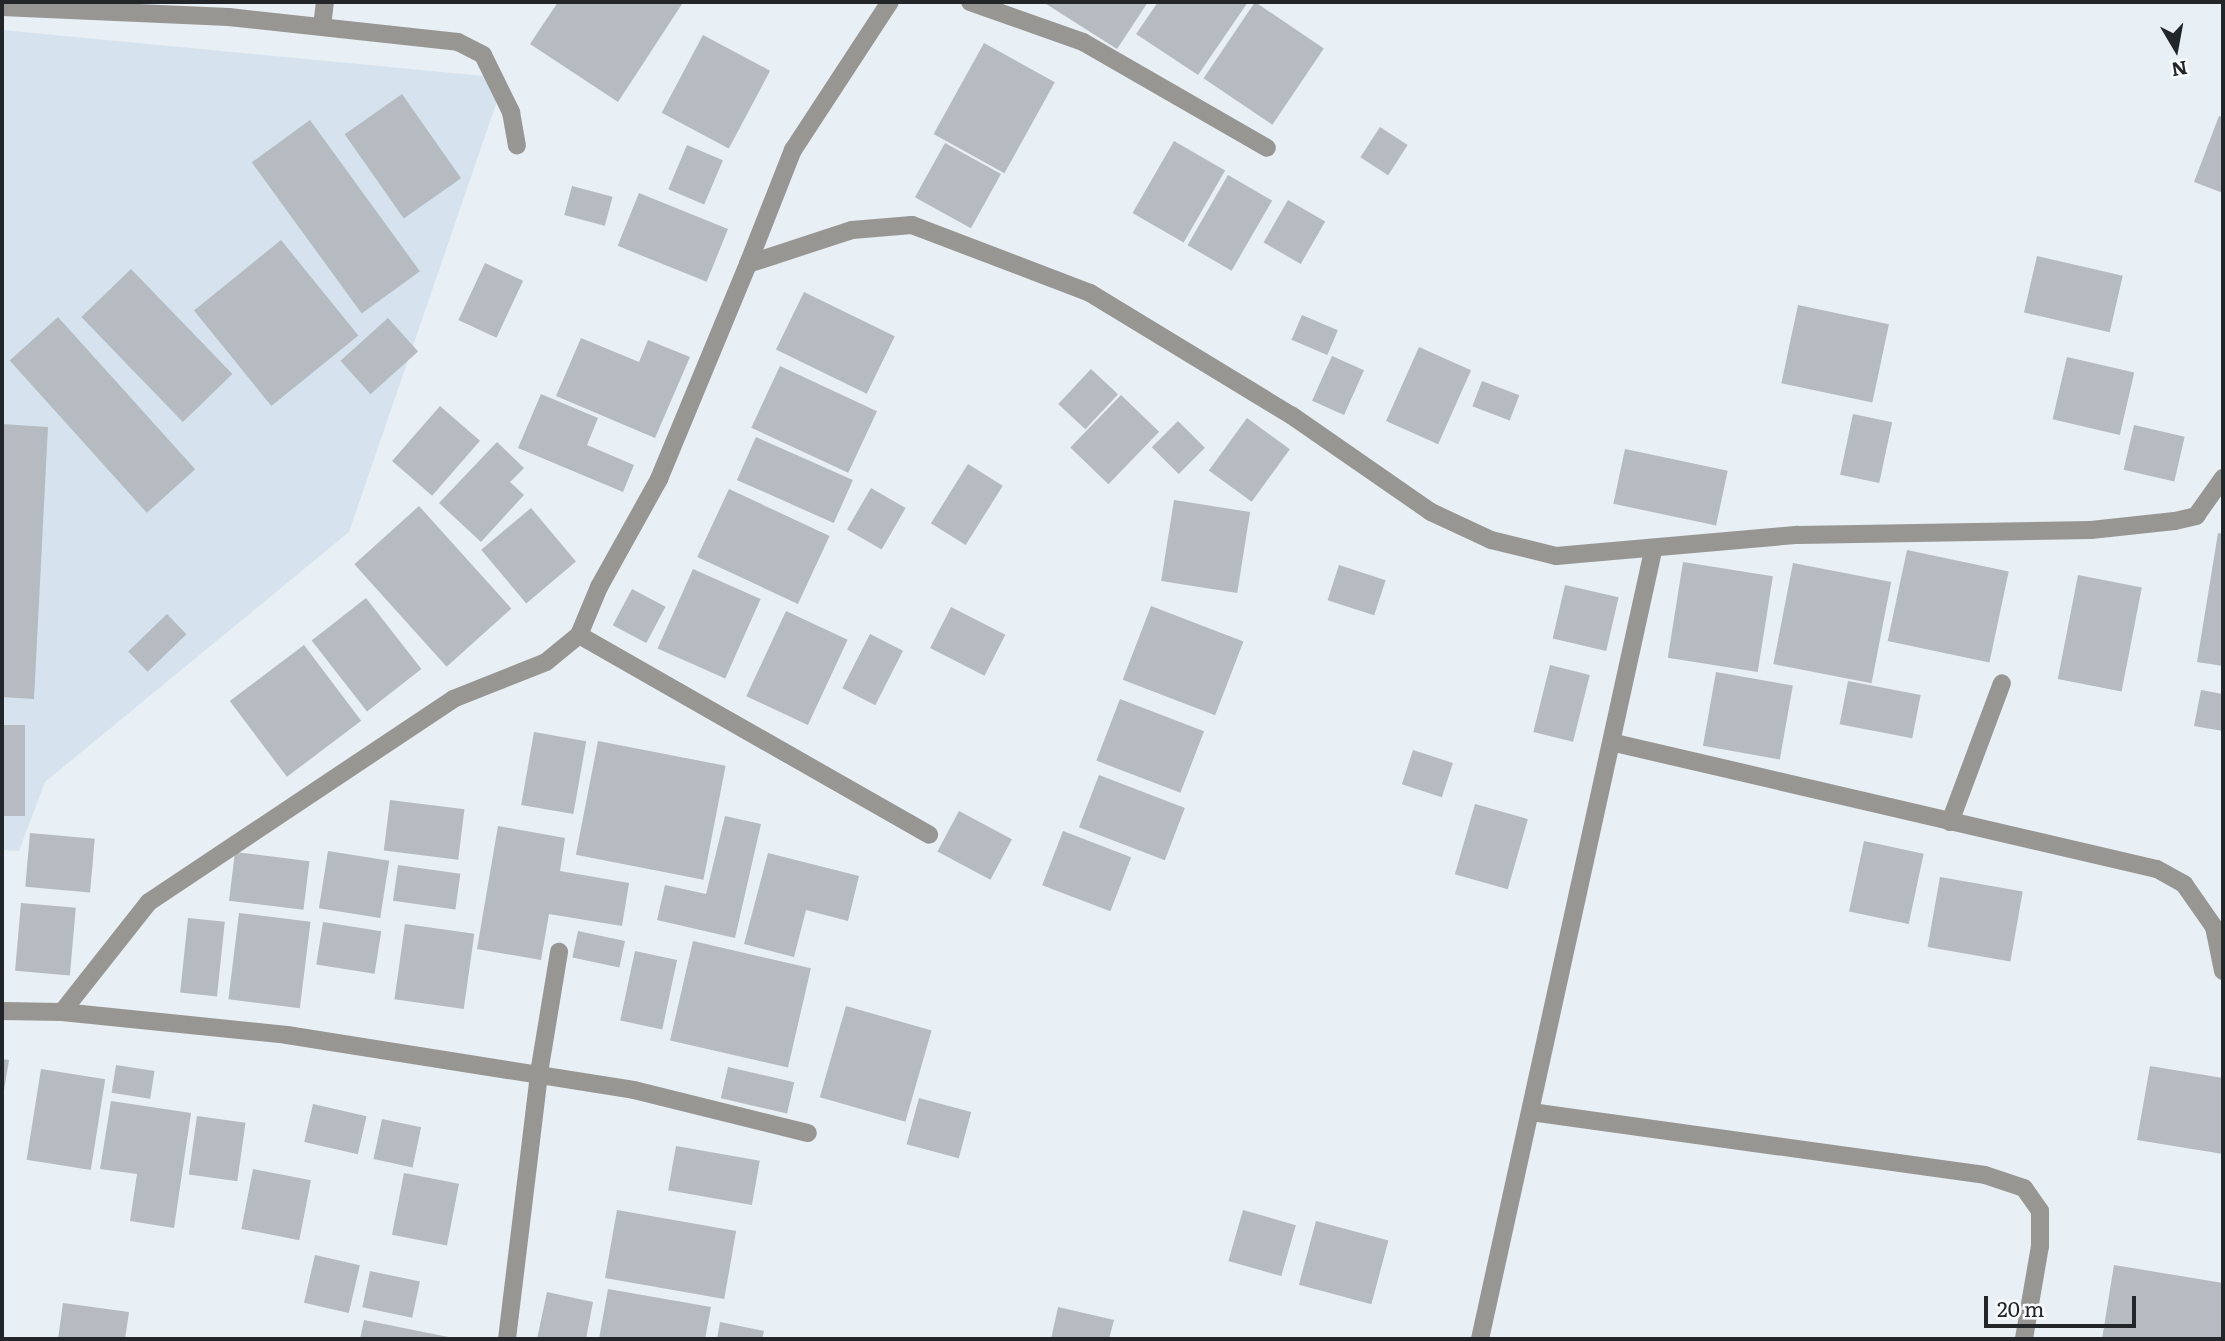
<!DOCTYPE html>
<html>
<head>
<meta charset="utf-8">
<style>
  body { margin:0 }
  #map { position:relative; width:2225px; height:1341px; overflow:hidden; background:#e8eff5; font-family:Literata,serif }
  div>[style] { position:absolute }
  .built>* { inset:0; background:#d6e3ee }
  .building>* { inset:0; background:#b5bbc1; transform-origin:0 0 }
  .minor>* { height:18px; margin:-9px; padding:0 9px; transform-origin:9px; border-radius:9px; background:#979693 }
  span { translate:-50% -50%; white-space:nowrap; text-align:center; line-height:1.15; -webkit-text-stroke:6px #f9fcfe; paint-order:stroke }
  .frame { position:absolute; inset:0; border:4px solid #232628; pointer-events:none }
  .north { position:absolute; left:2141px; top:14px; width:70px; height:70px; -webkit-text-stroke:5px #f9fcfe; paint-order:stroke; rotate:170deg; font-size:19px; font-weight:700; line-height:28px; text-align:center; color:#232628 }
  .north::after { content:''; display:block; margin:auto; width:24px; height:32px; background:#232628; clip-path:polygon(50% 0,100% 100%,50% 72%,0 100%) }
  .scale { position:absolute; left:1984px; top:1296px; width:152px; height:32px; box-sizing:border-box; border:4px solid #232628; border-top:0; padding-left:9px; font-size:21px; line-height:24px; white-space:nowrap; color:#232628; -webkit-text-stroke:5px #f9fcfe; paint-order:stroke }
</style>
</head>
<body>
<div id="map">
  <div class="built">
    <div style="clip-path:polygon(2px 30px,505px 78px,349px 532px,45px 782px,19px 851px,2px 850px)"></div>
  </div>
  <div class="building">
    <div style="clip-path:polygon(558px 2px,678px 2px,682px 4px,618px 102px,530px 44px)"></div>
    <div style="clip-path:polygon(1043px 2px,1148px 2px,1117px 49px)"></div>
    <div style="clip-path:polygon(1158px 2px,1248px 2px,1198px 75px,1136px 34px)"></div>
    <div style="left:1255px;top:2px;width:83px;height:92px;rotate:34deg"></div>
    <div style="left:703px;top:35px;width:76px;height:88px;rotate:28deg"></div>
    <div style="left:984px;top:43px;width:81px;height:104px;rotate:29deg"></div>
    <div style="left:402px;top:94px;width:103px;height:70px;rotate:55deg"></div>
    <div style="clip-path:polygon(2219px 116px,2223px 117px,2223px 193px,2194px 182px)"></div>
    <div style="left:310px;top:120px;width:187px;height:72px;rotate:54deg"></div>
    <div style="left:1380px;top:127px;width:33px;height:36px;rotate:33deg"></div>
    <div style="left:1174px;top:141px;width:59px;height:83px;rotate:30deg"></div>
    <div style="left:945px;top:143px;width:64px;height:62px;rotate:29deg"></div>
    <div style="left:687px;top:145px;width:39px;height:48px;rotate:23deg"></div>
    <div style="left:1228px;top:175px;width:51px;height:81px;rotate:30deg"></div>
    <div style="left:572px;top:186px;width:42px;height:30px;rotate:15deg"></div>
    <div style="left:639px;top:193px;width:96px;height:57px;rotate:22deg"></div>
    <div style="left:1288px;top:200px;width:43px;height:49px;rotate:30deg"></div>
    <div style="left:281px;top:240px;width:123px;height:112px;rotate:51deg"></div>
    <div style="left:2037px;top:256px;width:88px;height:58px;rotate:13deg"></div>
    <div style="left:485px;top:263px;width:42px;height:63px;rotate:25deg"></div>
    <div style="left:131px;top:269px;width:146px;height:69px;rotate:46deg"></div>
    <div style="left:804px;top:292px;width:101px;height:64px;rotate:26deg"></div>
    <div style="left:1798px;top:305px;width:93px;height:80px;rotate:12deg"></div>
    <div style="left:1302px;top:315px;width:39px;height:27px;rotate:23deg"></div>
    <div style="left:58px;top:317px;width:205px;height:65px;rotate:48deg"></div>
    <div style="left:388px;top:318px;width:45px;height:64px;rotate:48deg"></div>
    <div style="clip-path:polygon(581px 338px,639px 362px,648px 340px,690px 357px,655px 438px,556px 396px)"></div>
    <div style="left:1419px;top:347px;width:57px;height:81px;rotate:24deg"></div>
    <div style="left:1332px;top:356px;width:35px;height:49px;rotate:24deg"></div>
    <div style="left:2067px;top:357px;width:69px;height:64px;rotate:13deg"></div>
    <div style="left:780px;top:366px;width:107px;height:68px;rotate:25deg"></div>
    <div style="left:1091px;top:369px;width:37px;height:48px;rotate:43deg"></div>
    <div style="left:1482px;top:381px;width:40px;height:27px;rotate:21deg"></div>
    <div style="clip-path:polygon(541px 394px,598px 418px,587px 445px,634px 465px,623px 492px,518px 448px)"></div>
    <div style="left:1121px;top:395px;width:53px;height:73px;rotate:44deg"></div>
    <div style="left:440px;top:406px;width:53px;height:73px;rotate:41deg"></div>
    <div style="left:1853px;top:414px;width:40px;height:62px;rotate:12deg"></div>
    <div style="left:1247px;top:418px;width:53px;height:65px;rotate:36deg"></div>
    <div style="left:1178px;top:421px;width:38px;height:37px;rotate:45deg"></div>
    <div style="clip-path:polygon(2px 424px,48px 427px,34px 699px,2px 697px)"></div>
    <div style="left:2134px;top:425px;width:52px;height:46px;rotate:13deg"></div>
    <div style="left:756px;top:437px;width:106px;height:47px;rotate:24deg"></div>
    <div style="clip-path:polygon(497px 442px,524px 468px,510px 482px,524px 495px,481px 542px,439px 503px)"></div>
    <div style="left:1625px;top:449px;width:105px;height:56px;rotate:12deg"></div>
    <div style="left:968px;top:464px;width:41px;height:70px;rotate:32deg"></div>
    <div style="left:871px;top:488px;width:40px;height:48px;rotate:30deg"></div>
    <div style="left:729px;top:489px;width:111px;height:75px;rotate:25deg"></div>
    <div style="left:1174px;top:500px;width:77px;height:82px;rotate:9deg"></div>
    <div style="left:419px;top:506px;width:138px;height:87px;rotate:48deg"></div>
    <div style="left:531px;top:508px;width:70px;height:65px;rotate:50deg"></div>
    <div style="clip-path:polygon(2218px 533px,2223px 534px,2223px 666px,2197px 662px)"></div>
    <div style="left:1907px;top:550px;width:104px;height:93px;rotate:12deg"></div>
    <div style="left:1683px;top:562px;width:91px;height:97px;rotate:9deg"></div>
    <div style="left:1793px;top:563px;width:100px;height:103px;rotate:11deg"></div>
    <div style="left:1339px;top:565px;width:49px;height:37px;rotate:18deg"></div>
    <div style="left:693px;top:569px;width:74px;height:87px;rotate:24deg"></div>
    <div style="left:2078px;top:575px;width:65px;height:106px;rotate:11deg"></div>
    <div style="left:1565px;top:585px;width:55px;height:55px;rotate:13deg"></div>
    <div style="left:632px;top:589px;width:38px;height:41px;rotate:28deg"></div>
    <div style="left:366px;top:598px;width:90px;height:69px;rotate:52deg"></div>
    <div style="left:1151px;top:606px;width:99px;height:79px;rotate:21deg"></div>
    <div style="left:951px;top:607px;width:61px;height:46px;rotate:27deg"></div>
    <div style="left:786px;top:611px;width:68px;height:94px;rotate:25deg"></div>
    <div style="left:167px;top:614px;width:28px;height:54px;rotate:46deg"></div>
    <div style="left:870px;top:634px;width:37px;height:61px;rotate:27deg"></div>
    <div style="left:304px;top:645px;width:95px;height:93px;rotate:53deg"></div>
    <div style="left:1550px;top:665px;width:41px;height:69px;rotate:14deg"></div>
    <div style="left:1716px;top:672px;width:78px;height:75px;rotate:10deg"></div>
    <div style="left:1848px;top:681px;width:74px;height:44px;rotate:11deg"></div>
    <div style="clip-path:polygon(2201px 690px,2223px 694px,2223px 731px,2194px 726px)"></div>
    <div style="left:1120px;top:699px;width:90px;height:66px;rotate:21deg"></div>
    <div style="left:2px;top:725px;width:23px;height:91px"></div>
    <div style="left:534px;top:732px;width:53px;height:74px;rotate:10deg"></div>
    <div style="left:598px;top:741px;width:130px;height:116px;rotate:11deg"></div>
    <div style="left:1413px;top:750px;width:42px;height:36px;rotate:18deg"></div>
    <div style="left:1099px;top:775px;width:92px;height:56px;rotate:21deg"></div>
    <div style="left:390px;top:800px;width:75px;height:51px;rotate:7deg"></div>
    <div style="left:1475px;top:804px;width:55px;height:73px;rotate:16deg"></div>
    <div style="left:959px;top:811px;width:60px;height:46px;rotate:28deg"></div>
    <div style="clip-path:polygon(725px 816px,761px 824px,735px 938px,657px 920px,665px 885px,706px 894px)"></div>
    <div style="clip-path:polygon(498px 826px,565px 838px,560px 871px,629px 883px,622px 926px,549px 914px,541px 960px,477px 949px)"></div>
    <div style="left:1063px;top:831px;width:73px;height:58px;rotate:21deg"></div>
    <div style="left:30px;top:833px;width:65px;height:54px;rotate:5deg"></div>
    <div style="left:1864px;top:841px;width:61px;height:72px;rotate:12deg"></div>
    <div style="left:328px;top:851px;width:62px;height:58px;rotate:9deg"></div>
    <div style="left:235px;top:852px;width:75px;height:49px;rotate:7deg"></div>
    <div style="clip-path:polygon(768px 853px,859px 876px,848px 921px,806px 910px,794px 957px,744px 944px)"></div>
    <div style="left:398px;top:865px;width:63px;height:36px;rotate:8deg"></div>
    <div style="left:1940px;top:877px;width:84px;height:71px;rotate:10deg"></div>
    <div style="left:21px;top:903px;width:55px;height:68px;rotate:5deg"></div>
    <div style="left:239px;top:913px;width:72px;height:87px;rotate:7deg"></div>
    <div style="left:188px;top:918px;width:37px;height:75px;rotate:6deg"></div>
    <div style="left:323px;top:922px;width:59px;height:43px;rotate:9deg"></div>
    <div style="left:405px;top:924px;width:70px;height:76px;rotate:8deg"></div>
    <div style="left:578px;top:931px;width:48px;height:27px;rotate:12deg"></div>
    <div style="left:693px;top:941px;width:121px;height:102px;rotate:13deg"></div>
    <div style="left:635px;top:951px;width:43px;height:71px;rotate:12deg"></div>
    <div style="left:846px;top:1006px;width:89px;height:95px;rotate:16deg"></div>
    <div style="clip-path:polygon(2px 1059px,9px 1060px,3px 1096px,2px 1096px)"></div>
    <div style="left:116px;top:1065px;width:39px;height:28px;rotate:9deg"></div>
    <div style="clip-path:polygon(2150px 1066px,2223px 1078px,2223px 1154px,2137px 1140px)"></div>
    <div style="left:728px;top:1067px;width:68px;height:32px;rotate:13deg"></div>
    <div style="left:41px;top:1069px;width:65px;height:92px;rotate:9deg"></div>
    <div style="left:919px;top:1098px;width:54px;height:48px;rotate:15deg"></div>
    <div style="clip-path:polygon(111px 1101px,191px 1113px,174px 1228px,130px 1221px,137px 1174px,100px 1169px)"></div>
    <div style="left:313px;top:1104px;width:55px;height:39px;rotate:13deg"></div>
    <div style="left:197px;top:1116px;width:49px;height:59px;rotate:8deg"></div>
    <div style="left:382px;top:1119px;width:40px;height:41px;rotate:12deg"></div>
    <div style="left:676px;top:1146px;width:85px;height:45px;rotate:10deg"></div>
    <div style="left:253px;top:1169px;width:59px;height:61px;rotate:11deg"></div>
    <div style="left:404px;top:1173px;width:56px;height:63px;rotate:11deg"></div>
    <div style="left:617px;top:1210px;width:121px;height:69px;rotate:10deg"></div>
    <div style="left:1243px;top:1210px;width:55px;height:53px;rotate:16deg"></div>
    <div style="left:1316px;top:1221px;width:75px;height:66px;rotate:15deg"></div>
    <div style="left:315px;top:1255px;width:46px;height:49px;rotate:13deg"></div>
    <div style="clip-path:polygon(2114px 1265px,2223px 1283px,2223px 1339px,2102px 1339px)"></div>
    <div style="left:370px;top:1271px;width:51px;height:37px;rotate:12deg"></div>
    <div style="clip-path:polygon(608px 1289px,711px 1307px,705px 1339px,599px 1339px)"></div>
    <div style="clip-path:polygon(547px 1292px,593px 1302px,586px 1339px,537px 1339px)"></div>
    <div style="clip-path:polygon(63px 1303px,129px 1312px,125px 1339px,58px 1339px)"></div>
    <div style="clip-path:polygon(1058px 1307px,1114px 1320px,1109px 1339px,1051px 1339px)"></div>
    <div style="clip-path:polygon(364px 1320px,453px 1338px,453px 1339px,360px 1339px)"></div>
    <div style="clip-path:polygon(720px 1322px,764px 1331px,762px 1339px,717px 1339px)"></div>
  </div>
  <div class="minor">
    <div style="left:970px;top:2px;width:120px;rotate:19.5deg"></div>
    <div style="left:1083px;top:42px;width:212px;rotate:29.9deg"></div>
    <div style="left:2px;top:7px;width:227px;rotate:2.5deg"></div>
    <div style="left:229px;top:17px;width:230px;rotate:6.2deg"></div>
    <div style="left:458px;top:42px;width:28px;rotate:27deg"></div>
    <div style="left:483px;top:55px;width:64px;rotate:63.8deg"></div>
    <div style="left:511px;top:112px;width:34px;rotate:80deg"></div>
    <div style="left:322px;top:26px;width:24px;rotate:-83deg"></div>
    <div style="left:748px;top:264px;width:123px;rotate:-68.5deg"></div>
    <div style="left:793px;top:150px;width:177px;rotate:-56.8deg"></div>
    <div style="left:579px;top:635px;width:52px;rotate:-67.4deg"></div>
    <div style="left:599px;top:587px;width:124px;rotate:-60.9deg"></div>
    <div style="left:659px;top:479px;width:233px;rotate:-67.5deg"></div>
    <div style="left:748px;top:264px;width:109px;rotate:-18.1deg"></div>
    <div style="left:852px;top:230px;width:60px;rotate:-4.8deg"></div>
    <div style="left:912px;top:225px;width:191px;rotate:20.9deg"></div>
    <div style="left:1090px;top:293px;width:235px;rotate:31.3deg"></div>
    <div style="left:1291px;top:415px;width:170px;rotate:34.7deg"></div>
    <div style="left:1431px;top:512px;width:66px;rotate:25deg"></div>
    <div style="left:1491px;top:540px;width:67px;rotate:13.8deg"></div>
    <div style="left:1556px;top:556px;width:243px;rotate:-5deg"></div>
    <div style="left:1798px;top:535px;width:293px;rotate:-1deg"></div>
    <div style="left:2091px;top:530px;width:84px;rotate:-6.1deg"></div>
    <div style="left:2175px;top:521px;width:22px;rotate:-13deg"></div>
    <div style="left:2196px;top:516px;width:47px;rotate:-54.6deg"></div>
    <div style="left:1615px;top:743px;width:556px;rotate:13.09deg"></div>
    <div style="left:2157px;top:869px;width:31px;rotate:29deg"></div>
    <div style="left:2184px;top:884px;width:52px;rotate:55.1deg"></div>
    <div style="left:2214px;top:927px;width:45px;rotate:78.4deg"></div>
    <div style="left:1950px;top:822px;width:148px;rotate:-69.5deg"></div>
    <div style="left:2px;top:1011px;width:60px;rotate:1deg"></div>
    <div style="left:62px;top:1012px;width:226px;rotate:5.8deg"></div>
    <div style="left:287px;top:1035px;width:351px;rotate:9deg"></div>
    <div style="left:634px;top:1090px;width:179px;rotate:13.9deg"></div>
    <div style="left:62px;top:1012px;width:140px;rotate:-51.7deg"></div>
    <div style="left:149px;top:902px;width:366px;rotate:-33.7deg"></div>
    <div style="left:453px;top:699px;width:100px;rotate:-21.7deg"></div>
    <div style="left:546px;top:662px;width:43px;rotate:-39.3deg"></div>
    <div style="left:579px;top:635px;width:403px;rotate:29.7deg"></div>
    <div style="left:1531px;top:1112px;width:458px;rotate:7.9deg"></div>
    <div style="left:1985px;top:1175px;width:41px;rotate:18.4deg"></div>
    <div style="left:2024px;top:1188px;width:28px;rotate:55deg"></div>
    <div style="left:2040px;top:1211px;width:35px;rotate:90deg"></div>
    <div style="left:2040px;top:1246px;width:94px;rotate:99.8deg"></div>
    <div style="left:507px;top:1339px;width:268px;rotate:-83.1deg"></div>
    <div style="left:539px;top:1073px;width:123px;rotate:-80.6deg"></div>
    <div style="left:1480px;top:1339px;width:807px;rotate:-77.62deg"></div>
  </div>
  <div class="frame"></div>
  <div class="north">N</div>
  <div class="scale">20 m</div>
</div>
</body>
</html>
